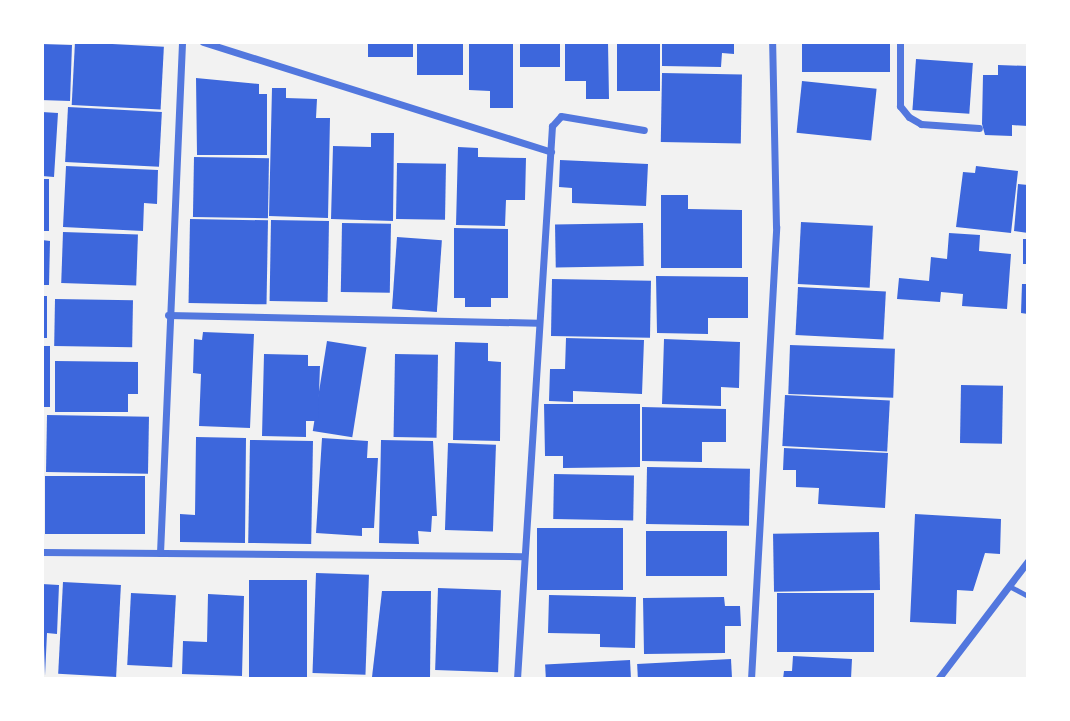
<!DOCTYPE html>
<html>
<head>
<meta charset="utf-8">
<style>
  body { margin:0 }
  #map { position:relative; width:1070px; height:721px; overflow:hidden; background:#f2f2f2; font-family:Roboto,sans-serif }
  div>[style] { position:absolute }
  .building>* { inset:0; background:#3d67dc; transform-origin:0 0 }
  .service>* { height:5px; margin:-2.5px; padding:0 2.5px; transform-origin:2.5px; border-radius:2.5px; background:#5277de }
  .minor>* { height:7px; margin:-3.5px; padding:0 3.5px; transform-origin:3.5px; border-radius:3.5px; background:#5277de }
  span { translate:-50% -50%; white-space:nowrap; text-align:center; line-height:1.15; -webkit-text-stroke:7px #fff; paint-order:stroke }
  .frame { position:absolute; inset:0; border:44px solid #fff; pointer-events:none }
</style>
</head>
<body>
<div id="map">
  <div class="building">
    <div style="left:75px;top:42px;width:89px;height:63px;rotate:3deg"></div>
    <div style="left:368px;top:42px;width:45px;height:15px"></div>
    <div style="left:417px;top:42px;width:46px;height:33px"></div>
    <div style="clip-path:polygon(469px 42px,513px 42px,513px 108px,490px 108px,490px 91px,469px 90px)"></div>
    <div style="left:520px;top:42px;width:40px;height:25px"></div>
    <div style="clip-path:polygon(565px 42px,608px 42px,609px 99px,586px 99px,586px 81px,565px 81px)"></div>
    <div style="left:617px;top:42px;width:43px;height:49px"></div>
    <div style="clip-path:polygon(662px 42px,734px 42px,734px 54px,722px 53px,721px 67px,662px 66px)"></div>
    <div style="left:802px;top:42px;width:88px;height:30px"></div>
    <div style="left:42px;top:44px;width:30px;height:56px;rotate:2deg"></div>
    <div style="left:916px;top:59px;width:57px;height:51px;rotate:4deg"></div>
    <div style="clip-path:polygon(998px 65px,1028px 66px,1028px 126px,1012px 125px,1012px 136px,985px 135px,982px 124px,983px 75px,998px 75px)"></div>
    <div style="left:662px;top:73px;width:80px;height:69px;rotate:1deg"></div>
    <div style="clip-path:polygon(196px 78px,259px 84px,259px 94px,267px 94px,267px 155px,197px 155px)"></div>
    <div style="left:802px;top:81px;width:75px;height:52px;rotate:6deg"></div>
    <div style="clip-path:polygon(272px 88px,286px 88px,286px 98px,317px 99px,316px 118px,330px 118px,328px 218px,269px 216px)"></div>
    <div style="left:68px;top:107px;width:94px;height:55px;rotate:3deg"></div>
    <div style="clip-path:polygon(42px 112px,58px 113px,54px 177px,42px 176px)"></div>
    <div style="clip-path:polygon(371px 133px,394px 133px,393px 221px,331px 219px,333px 146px,371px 147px)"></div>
    <div style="clip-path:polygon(458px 147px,478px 148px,478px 157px,526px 158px,525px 200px,506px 200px,505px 226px,456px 225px)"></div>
    <div style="left:194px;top:157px;width:75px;height:60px;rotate:1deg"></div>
    <div style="clip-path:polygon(560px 160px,648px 164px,646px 206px,572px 203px,572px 188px,559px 187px)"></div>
    <div style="left:397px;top:163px;width:49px;height:56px;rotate:1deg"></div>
    <div style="clip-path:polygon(66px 166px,158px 170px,157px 204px,144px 203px,143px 231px,63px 227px)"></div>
    <div style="clip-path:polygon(976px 166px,1018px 171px,1011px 233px,956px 227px,963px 172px,975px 173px)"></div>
    <div style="left:42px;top:179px;width:7px;height:52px"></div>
    <div style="clip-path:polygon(1018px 184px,1028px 185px,1028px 233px,1014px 231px)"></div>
    <div style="clip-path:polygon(661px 195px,688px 195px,688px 209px,742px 210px,742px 268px,661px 268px)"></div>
    <div style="left:190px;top:219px;width:78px;height:84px;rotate:1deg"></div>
    <div style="left:271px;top:220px;width:58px;height:81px;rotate:1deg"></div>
    <div style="left:801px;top:222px;width:72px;height:62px;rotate:3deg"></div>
    <div style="left:342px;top:223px;width:49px;height:69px;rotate:1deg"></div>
    <div style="left:643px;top:223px;width:43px;height:88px;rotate:89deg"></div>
    <div style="clip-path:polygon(454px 228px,508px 229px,508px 298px,491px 298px,491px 307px,465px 307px,465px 298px,454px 298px)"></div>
    <div style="left:63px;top:232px;width:75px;height:51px;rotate:2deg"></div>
    <div style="clip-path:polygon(949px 233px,980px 235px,979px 251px,1011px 254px,1007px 309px,962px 306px,963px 294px,941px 292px,940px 302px,897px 299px,899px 278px,929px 281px,931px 257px,947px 259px)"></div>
    <div style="left:397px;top:237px;width:45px;height:72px;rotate:4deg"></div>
    <div style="left:1023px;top:239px;width:5px;height:25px"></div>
    <div style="clip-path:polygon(42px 240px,50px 241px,49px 285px,42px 285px)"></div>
    <div style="clip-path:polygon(656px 276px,748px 277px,748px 318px,708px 318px,708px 334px,657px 333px)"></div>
    <div style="left:552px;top:279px;width:99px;height:57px;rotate:1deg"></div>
    <div style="clip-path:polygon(1022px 284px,1028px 284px,1028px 314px,1021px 313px)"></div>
    <div style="left:798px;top:287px;width:88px;height:48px;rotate:3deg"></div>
    <div style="left:42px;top:296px;width:5px;height:42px"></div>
    <div style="left:55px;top:299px;width:78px;height:47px;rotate:1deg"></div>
    <div style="clip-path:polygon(203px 332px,254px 334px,250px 428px,199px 426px,201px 374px,193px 373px,194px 339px,202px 340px)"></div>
    <div style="clip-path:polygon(566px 338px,644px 340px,642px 394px,573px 391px,573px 402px,549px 401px,550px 369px,565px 369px)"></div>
    <div style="clip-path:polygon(664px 339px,740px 342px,739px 388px,721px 387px,721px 406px,662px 404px)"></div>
    <div style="left:327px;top:341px;width:40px;height:91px;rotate:9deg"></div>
    <div style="clip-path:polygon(455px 342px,488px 343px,488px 361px,501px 362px,500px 441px,453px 440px)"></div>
    <div style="left:790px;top:345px;width:105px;height:49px;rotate:2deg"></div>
    <div style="left:42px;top:346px;width:8px;height:61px"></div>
    <div style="clip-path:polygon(264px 354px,308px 355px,308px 366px,320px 366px,318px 421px,306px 421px,306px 437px,262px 436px)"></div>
    <div style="left:395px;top:354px;width:43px;height:83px;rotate:1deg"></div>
    <div style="clip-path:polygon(55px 361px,138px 362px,138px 394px,128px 394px,128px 412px,55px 412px)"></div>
    <div style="left:961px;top:385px;width:42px;height:58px;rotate:1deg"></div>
    <div style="left:785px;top:395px;width:105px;height:51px;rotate:3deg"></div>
    <div style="clip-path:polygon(544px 404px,640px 404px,640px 467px,563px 468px,563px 456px,545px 456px)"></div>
    <div style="clip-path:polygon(642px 407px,726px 409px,726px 442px,702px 442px,702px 462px,642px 461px)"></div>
    <div style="left:47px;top:415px;width:102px;height:57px;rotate:1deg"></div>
    <div style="clip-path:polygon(196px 437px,246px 438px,245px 543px,180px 542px,180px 514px,195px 515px)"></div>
    <div style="clip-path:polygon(322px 438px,368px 441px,367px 458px,378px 458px,374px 528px,362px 528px,362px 536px,316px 533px)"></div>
    <div style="left:250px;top:440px;width:63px;height:103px;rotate:1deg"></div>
    <div style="clip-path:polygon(381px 440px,433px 441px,437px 516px,432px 516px,431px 532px,418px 531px,419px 544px,379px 543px)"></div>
    <div style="left:448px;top:443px;width:48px;height:87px;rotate:2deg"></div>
    <div style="clip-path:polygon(784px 448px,888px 453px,885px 508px,818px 504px,819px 488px,796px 487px,796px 470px,783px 470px)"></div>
    <div style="left:647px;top:467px;width:103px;height:57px;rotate:1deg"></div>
    <div style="left:554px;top:474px;width:80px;height:45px;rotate:1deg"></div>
    <div style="left:145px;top:476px;width:58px;height:100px;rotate:90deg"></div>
    <div style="clip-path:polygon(915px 514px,1001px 519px,1000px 554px,985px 553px,973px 591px,957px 590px,956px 624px,910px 622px)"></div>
    <div style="left:537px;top:528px;width:86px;height:62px"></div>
    <div style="left:646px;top:531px;width:81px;height:45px"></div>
    <div style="left:879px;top:532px;width:58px;height:106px;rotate:89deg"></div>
    <div style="left:316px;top:573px;width:53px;height:100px;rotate:2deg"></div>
    <div style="left:249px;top:580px;width:58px;height:97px"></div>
    <div style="left:63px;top:582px;width:58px;height:92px;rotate:3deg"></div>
    <div style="clip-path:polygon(42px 584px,59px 585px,57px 634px,47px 633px,45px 676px)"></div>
    <div style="left:438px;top:588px;width:63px;height:82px;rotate:2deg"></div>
    <div style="clip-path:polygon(382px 591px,431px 591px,430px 678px,372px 677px)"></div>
    <div style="left:131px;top:593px;width:45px;height:72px;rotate:3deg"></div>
    <div style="left:777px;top:593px;width:97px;height:59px"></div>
    <div style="clip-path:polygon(208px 594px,244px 596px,242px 676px,182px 674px,183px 641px,207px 642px)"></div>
    <div style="clip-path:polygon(549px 595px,636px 597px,635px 648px,600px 647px,600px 634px,548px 633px)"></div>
    <div style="clip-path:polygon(724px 597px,725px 606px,740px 606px,741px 626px,725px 626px,725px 653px,644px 654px,643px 598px)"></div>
    <div style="clip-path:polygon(793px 656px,852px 659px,851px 679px,783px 679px,784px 671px,792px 671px)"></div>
    <div style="left:731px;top:659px;width:20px;height:94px;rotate:87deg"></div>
    <div style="left:630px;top:660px;width:19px;height:85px;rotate:87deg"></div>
  </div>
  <div class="service">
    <div style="left:1009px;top:586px;width:21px;rotate:28deg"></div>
  </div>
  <div class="minor">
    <div style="left:203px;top:42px;width:365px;rotate:17.5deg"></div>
    <div style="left:900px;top:42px;width:64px;rotate:90deg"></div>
    <div style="left:900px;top:106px;width:14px;rotate:51deg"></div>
    <div style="left:909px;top:117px;width:14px;rotate:30deg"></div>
    <div style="left:921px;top:124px;width:58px;rotate:3.9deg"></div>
    <div style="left:168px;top:315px;width:370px;rotate:1.2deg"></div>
    <div style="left:42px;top:552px;width:480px;rotate:0.5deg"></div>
    <div style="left:160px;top:553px;width:511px;rotate:-87.53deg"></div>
    <div style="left:517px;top:679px;width:554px;rotate:-86.38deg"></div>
    <div style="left:552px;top:126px;width:13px;rotate:-48deg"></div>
    <div style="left:561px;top:116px;width:84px;rotate:9.6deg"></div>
    <div style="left:751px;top:679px;width:453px;rotate:-86.8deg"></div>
    <div style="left:776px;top:227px;width:185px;rotate:-91.2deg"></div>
    <div style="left:938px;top:679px;width:148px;rotate:-52.7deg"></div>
  </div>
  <div class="frame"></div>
</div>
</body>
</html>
